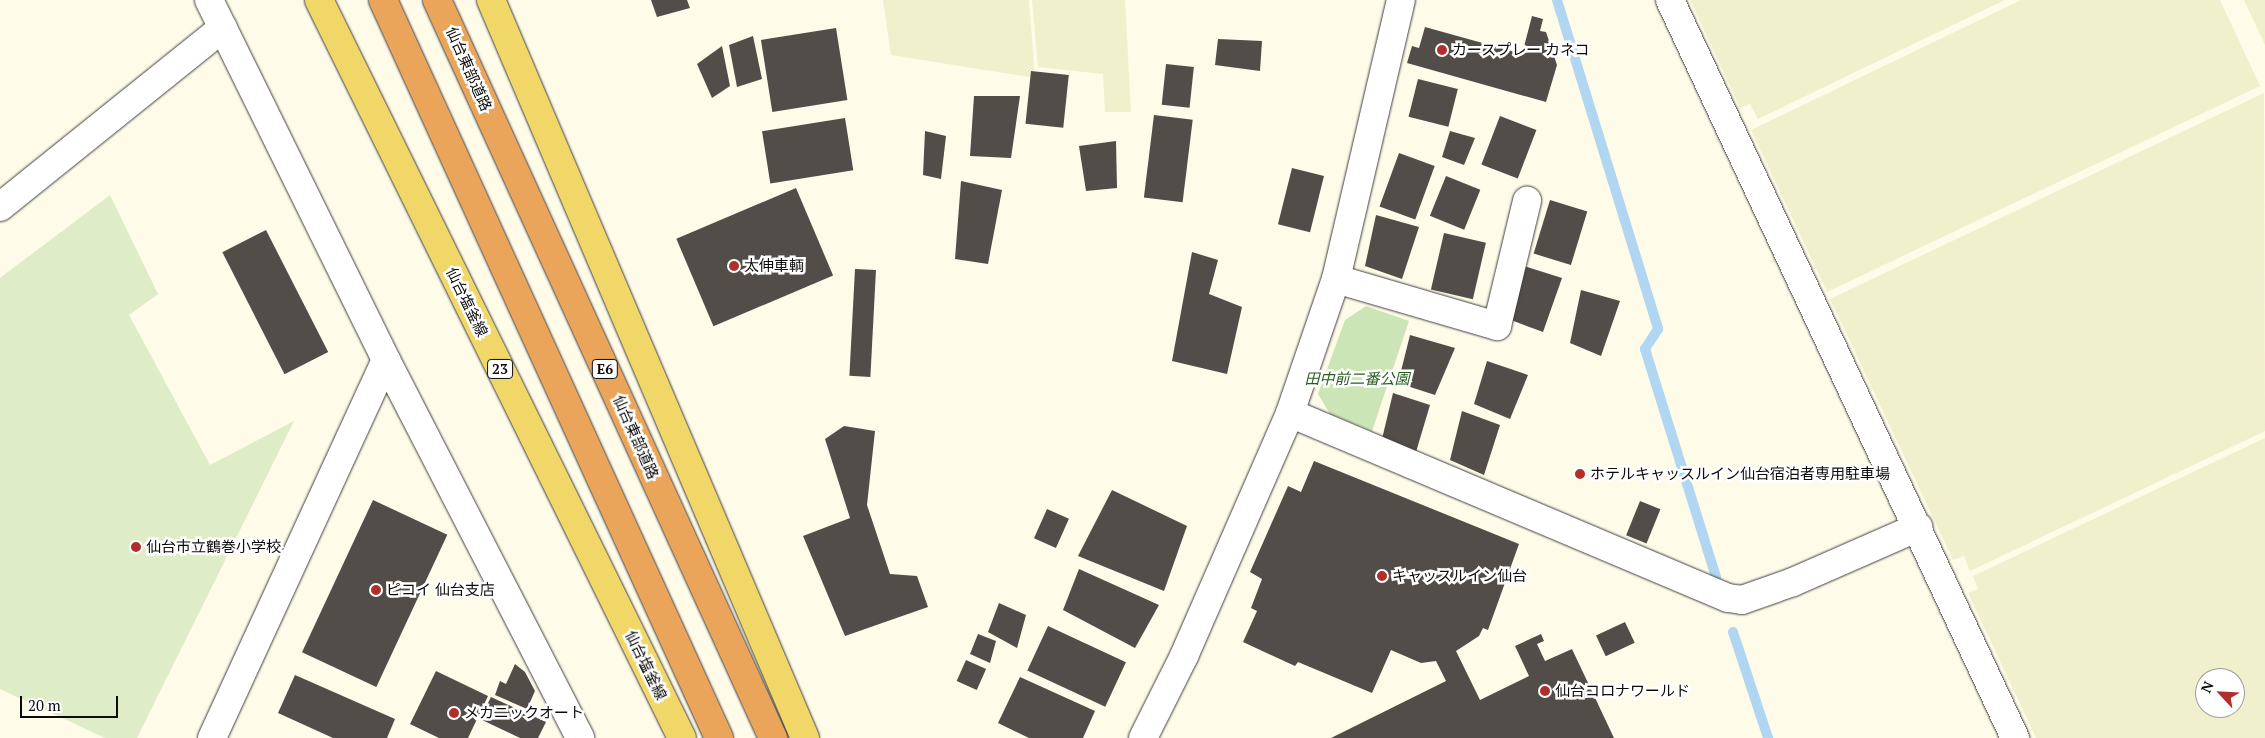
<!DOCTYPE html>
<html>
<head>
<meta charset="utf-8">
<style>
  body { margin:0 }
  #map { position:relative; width:2265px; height:738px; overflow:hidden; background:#fefbe9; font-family:"PT Serif","Noto Sans JP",serif }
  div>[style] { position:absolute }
  .farmland>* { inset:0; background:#f1f0cc }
  .green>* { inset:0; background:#cce5b6 }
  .pitch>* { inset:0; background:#deedc7 }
  .stream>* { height:10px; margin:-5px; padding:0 5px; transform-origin:5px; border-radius:5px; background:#b1d6f2 }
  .building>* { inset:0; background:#524d48; transform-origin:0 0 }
  .roads { filter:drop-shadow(0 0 1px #3e3e3e) drop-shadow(0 0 1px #3e3e3e) }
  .street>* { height:28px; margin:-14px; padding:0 14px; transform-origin:14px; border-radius:14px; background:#fff }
  .primary>* { height:28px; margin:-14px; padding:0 14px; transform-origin:14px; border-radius:14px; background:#f0d767 }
  .highway>* { height:28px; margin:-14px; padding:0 14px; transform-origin:14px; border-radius:14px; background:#eba55a }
  .dots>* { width:14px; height:14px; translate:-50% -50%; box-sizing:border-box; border:2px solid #fff; border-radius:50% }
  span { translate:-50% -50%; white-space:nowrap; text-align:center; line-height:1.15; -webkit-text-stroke:5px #fff; paint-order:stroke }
  .shield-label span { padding:1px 4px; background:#fff; border:1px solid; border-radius:4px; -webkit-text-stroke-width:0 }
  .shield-label { font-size:14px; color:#0b0b0b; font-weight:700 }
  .poi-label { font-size:15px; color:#0b0b0b }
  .left { translate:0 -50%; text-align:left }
  .street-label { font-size:15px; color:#0b0b0b }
  .park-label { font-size:15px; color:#295d20; font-style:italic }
  .north { position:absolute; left:2195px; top:668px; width:50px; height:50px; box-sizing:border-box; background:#fff; border:1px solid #9d9d9d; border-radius:50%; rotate:295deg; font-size:14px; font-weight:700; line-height:20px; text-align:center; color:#0b0b0b }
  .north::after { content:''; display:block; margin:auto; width:18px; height:22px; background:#b12e2c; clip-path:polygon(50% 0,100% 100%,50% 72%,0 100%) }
  .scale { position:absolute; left:20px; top:696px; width:98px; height:22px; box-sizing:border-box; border:2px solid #0b0b0b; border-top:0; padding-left:6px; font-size:15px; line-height:18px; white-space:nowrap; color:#0b0b0b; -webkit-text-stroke:4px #fff; paint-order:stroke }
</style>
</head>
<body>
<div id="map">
  <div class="farmland">
    <div style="clip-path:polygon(883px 0,1029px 0,1035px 78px,891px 55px)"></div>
    <div style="clip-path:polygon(1032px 0,1125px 0,1131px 112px,1105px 112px,1103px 74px,1038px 67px)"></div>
    <div style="clip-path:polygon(1690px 0,2005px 0,1758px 119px,1750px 104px,1740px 108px)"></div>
    <div style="clip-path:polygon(2021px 0,2220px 0,2260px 86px,1827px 292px,1751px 130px)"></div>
    <div style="clip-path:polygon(2244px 0,2265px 0,2265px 45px)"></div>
    <div style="clip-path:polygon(2264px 93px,2265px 431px,1970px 571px,1964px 556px,1953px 560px,1830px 299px)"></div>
    <div style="clip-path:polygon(evenodd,2265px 438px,2265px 738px,2036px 738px,1968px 593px,1978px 589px,1973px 576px,2265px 438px,2205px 678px,2235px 678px,2235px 708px,2205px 708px,2205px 678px)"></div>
  </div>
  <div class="green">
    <div style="clip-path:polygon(1366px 306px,1409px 321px,1372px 431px,1330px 414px,1318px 394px,1345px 320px)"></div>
  </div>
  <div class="pitch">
    <div style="clip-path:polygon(110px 195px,158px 294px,129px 315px,210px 465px,294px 421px,137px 738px,105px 738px,0 689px,0 278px)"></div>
  </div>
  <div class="stream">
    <div style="left:1557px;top:0;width:344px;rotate:72.9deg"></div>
    <div style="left:1658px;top:329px;width:24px;rotate:123deg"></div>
    <div style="left:1645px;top:349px;width:239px;rotate:72.7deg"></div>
    <div style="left:1733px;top:632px;width:112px;rotate:71.7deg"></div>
  </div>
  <div class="building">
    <div style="clip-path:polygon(651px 0,687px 0,690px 8px,657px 17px)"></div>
    <div style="clip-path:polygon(1532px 16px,1543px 19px,1540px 31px,1546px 32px,1557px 65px,1546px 102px,1407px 63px,1412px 46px,1419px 48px,1425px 27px,1522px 54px)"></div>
    <div style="left:836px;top:28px;width:73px;height:76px;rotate:81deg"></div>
    <div style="clip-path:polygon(753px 36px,762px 79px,737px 87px,729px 45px)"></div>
    <div style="clip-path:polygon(1218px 39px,1262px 41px,1260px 71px,1215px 65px)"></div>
    <div style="clip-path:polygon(722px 46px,730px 86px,712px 98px,697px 64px)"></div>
    <div style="left:1166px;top:64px;width:28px;height:41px;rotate:6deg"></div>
    <div style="left:1031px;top:71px;width:38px;height:53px;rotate:6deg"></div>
    <div style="left:1418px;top:79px;width:41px;height:39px;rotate:14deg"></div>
    <div style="clip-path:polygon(974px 96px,1020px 96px,1011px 158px,970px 156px)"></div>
    <div style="left:1154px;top:115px;width:39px;height:83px;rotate:7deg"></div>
    <div style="left:1500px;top:116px;width:39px;height:52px;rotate:21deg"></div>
    <div style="left:845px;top:118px;width:53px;height:84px;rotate:81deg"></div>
    <div style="clip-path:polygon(925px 131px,946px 136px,941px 179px,923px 175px)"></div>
    <div style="clip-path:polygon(1450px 131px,1475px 138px,1464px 165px,1442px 157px)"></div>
    <div style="clip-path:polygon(1116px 141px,1117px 188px,1086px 191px,1079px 146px)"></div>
    <div style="left:1399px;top:153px;width:38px;height:57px;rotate:20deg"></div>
    <div style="left:1292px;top:168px;width:33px;height:58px;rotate:14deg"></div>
    <div style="left:1446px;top:176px;width:37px;height:43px;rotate:22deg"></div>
    <div style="clip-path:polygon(961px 181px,1002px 190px,988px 264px,955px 259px)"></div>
    <div style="left:796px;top:188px;width:95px;height:130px;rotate:67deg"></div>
    <div style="left:1550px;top:200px;width:39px;height:56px;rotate:17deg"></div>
    <div style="clip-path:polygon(1376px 215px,1419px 227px,1402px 279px,1365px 266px)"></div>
    <div style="left:266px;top:230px;width:137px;height:49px;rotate:63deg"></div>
    <div style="left:1444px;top:233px;width:43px;height:58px;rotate:13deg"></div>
    <div style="clip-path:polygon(1192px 252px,1218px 260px,1209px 294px,1242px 307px,1227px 374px,1172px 361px)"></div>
    <div style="clip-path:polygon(1524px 266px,1562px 278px,1543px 332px,1511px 320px)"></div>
    <div style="left:855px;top:269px;width:21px;height:107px;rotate:3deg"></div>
    <div style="clip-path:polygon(1581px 290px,1620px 301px,1601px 356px,1570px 343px)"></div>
    <div style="clip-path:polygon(1410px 335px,1455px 348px,1435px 395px,1398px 383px)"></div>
    <div style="clip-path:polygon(1487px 361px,1528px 375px,1510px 419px,1474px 404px)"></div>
    <div style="clip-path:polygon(1393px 393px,1430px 405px,1416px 452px,1382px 439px)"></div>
    <div style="clip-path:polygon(1462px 411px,1500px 425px,1484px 475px,1450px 460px)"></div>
    <div style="clip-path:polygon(844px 426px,875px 431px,867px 505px,890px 574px,917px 576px,928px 607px,845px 636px,803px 536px,850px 518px,825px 439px)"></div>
    <div style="clip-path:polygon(1314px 461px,1519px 544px,1488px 630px,1483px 628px,1479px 636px,1456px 651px,1480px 700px,1529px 676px,1515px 646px,1541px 634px,1544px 641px,1537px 644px,1545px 661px,1572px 649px,1614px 738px,1331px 738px,1446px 681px,1436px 661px,1421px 663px,1391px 650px,1372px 693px,1298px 662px,1295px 666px,1243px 642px,1257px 611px,1251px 608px,1262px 579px,1250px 572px,1288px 486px,1301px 492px)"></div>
    <div style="clip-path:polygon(1112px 490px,1187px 526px,1164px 591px,1078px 556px)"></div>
    <div style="left:373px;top:500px;width:82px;height:168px;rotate:25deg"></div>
    <div style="left:1640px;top:501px;width:22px;height:37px;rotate:22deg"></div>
    <div style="left:1047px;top:509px;width:24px;height:32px;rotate:24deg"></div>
    <div style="clip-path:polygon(1079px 569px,1159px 605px,1135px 648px,1063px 610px)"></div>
    <div style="clip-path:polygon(999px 603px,1026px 615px,1017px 648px,988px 632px)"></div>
    <div style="left:1625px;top:622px;width:23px;height:32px;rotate:65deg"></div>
    <div style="left:1048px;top:626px;width:86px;height:49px;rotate:25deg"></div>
    <div style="clip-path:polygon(978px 634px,996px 641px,990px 663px,970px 654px)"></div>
    <div style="left:966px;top:660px;width:22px;height:23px;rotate:24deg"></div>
    <div style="clip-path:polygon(515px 664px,525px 672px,535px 691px,527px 709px,495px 695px,500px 681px,506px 684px)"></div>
    <div style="clip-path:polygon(436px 671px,488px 696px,468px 738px,439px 738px,410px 724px)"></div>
    <div style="clip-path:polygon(295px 675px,395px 719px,387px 738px,333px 738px,278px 713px)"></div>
    <div style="clip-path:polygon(1020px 677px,1095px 711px,1083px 738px,1029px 738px,998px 723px)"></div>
    <div style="clip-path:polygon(491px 697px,546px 722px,538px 738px,520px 738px,480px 719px)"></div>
  </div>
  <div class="roads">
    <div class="street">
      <div style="left:209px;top:0;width:401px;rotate:63.8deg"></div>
      <div style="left:386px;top:360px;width:425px;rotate:62.8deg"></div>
      <div style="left:1670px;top:0;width:815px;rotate:64.94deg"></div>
      <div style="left:0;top:207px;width:286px;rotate:-38.8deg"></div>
      <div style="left:1336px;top:279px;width:168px;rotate:16.3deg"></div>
      <div style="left:1497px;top:326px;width:129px;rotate:-76.5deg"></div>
      <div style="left:1290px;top:413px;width:475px;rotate:22.9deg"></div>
      <div style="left:1728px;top:598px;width:14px;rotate:8deg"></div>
      <div style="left:1742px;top:600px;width:54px;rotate:-19.4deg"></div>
      <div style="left:1793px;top:582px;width:137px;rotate:-23.7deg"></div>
      <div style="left:212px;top:738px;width:416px;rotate:-65.3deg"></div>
      <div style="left:1143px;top:738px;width:92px;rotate:-63.4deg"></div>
      <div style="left:1184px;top:656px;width:265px;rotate:-66.4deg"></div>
      <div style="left:1290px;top:413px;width:142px;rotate:-71.1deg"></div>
      <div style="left:1336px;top:279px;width:286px;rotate:-76.9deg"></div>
    </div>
    <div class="primary">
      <div style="left:319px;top:0;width:822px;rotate:63.81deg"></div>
      <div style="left:491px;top:0;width:802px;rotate:66.95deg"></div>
    </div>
    <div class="highway">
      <div style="left:383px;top:0;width:811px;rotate:65.52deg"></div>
      <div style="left:437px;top:0;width:811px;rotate:65.52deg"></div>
    </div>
  </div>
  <div class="dots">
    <div style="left:1442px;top:50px;background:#b12e2c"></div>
    <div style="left:734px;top:266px;background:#b12e2c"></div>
    <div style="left:1580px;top:474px;background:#b12e2c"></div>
    <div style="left:136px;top:547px;background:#b12e2c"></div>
    <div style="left:1382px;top:576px;background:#b12e2c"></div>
    <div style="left:376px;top:590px;background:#b12e2c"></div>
    <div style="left:1545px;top:691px;background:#b12e2c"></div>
    <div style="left:454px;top:713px;background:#b12e2c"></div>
  </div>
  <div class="shield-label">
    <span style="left:500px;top:369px">23</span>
    <span style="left:605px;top:369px">E6</span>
  </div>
  <div class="poi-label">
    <span class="left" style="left:1452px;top:50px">カースプレー カネコ</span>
    <span class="left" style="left:744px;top:266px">太伸車輌</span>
    <span class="left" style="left:1590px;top:474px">ホテルキャッスルイン仙台宿泊者専用駐車場</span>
    <span class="left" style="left:146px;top:547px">仙台市立鶴巻小学校</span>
    <span class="left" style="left:1392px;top:576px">キャッスルイン仙台</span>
    <span class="left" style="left:386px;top:590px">ピコイ 仙台支店</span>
    <span class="left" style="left:1555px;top:691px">仙台コロナワールド</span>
    <span class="left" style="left:464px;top:713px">メカニックオート</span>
  </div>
  <div class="street-label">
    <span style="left:469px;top:69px;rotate:66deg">仙台東部道路</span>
    <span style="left:467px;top:302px;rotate:64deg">仙台塩釜線</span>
    <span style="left:636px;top:437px;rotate:66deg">仙台東部道路</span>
    <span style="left:646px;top:665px;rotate:64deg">仙台塩釜線</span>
  </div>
  <div class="park-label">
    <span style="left:1357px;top:379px">田中前二番公園</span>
  </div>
  <div class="north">N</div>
  <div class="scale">20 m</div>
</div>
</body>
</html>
